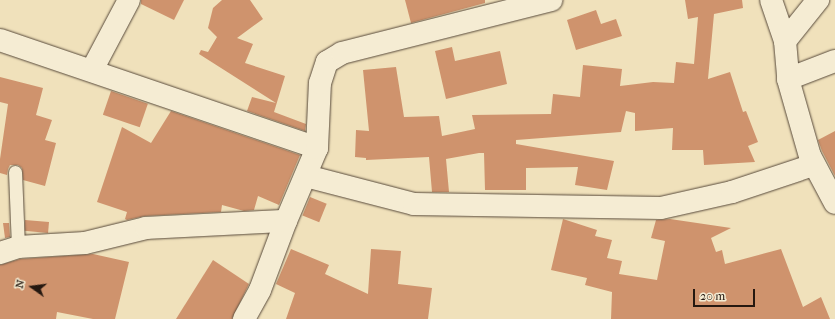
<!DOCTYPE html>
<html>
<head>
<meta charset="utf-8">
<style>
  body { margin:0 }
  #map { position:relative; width:835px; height:319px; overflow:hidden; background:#f0e1bb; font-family:"IM FELL French Canon",serif }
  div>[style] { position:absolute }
  .building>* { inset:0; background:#cf936d; transform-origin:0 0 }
  .roads { filter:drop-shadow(0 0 1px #584a3b) drop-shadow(0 0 1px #584a3b) }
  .service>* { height:13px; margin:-6.5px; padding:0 6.5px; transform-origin:6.5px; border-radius:6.5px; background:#f5ecd3 }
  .minor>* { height:22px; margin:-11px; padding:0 11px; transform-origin:11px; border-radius:11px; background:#f5ecd3 }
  span { translate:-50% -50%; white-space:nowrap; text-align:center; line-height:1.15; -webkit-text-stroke:3.5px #f5ecd3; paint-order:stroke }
  .north { position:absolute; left:12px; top:267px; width:40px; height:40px; -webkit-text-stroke:3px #f5ecd3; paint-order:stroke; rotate:284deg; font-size:11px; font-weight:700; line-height:16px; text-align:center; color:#251810 }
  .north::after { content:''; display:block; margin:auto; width:14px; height:18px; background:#251810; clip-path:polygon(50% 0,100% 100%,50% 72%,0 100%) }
  .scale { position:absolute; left:693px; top:289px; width:62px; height:18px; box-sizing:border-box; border:2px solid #251810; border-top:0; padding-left:5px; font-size:12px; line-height:14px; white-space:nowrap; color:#251810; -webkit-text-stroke:3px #f5ecd3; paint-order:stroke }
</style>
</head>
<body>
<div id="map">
  <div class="building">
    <div style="clip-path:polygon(141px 0,184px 0,174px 20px,141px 4px)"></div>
    <div style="clip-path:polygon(222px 0,250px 0,263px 19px,237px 38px,253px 44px,245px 63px,285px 76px,274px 112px,306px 124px,305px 131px,247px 111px,252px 97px,276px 103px,199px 54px,201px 50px,208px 52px,217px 37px,208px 28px,213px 8px)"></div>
    <div style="clip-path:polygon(405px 0,485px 0,485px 3px,411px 23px)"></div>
    <div style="clip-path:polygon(685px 0,742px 0,743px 8px,714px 14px,708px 79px,730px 72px,743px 112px,746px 111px,758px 142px,748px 146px,755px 162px,704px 165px,703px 150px,672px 150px,673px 128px,635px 131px,635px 113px,626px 111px,621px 132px,516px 140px,516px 144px,614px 161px,607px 190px,575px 185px,578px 167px,526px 168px,526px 190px,485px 190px,484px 153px,479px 153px,446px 159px,449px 192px,432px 192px,429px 157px,366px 160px,366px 158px,355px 157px,356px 130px,369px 131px,363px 70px,396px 67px,404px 117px,439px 116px,442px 136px,475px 129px,472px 115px,551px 114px,553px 94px,580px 97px,583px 65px,622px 69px,620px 86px,653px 82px,674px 83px,676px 62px,694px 64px,698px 17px,688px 19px)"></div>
    <div style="clip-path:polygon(596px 10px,601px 24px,616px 19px,622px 36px,576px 50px,567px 20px)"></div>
    <div style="clip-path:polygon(452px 47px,455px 61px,500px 51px,507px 84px,446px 99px,435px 51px)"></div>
    <div style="clip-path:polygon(0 77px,43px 88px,36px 115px,52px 120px,45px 140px,56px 143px,45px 186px,23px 180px,22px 168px,18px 165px,10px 165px,8px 169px,7px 175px,0 173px,0 159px,8px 104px,0 102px)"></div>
    <div style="left:111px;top:91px;width:39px;height:25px;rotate:19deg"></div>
    <div style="clip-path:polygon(171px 111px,300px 155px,279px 205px,258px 196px,254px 210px,244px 211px,222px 205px,221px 212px,145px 216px,127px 220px,125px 219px,127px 212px,97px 202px,122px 127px,151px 143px)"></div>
    <div style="clip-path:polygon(835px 131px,835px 176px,822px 151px,818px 140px)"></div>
    <div style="left:310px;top:197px;width:18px;height:20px;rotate:22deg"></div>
    <div style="clip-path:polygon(563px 219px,597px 230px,595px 236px,612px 240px,607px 258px,622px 261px,619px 274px,657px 280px,665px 241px,651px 238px,656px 220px,670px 219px,731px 228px,711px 238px,716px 252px,722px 250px,725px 264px,781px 249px,803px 307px,821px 297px,830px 319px,611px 319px,612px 292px,585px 285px,587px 278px,551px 270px)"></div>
    <div style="left:49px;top:222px;width:11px;height:24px;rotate:95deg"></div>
    <div style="clip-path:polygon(3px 223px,9px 223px,10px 237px,5px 238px)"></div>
    <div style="clip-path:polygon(291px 249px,329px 265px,325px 274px,368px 294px,371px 249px,401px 251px,398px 284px,432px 288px,428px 319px,286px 319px,295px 293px,276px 284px)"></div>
    <div style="clip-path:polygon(93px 254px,129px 262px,115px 319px,93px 319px,57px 312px,56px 319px,0 319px,0 265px,20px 259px)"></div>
    <div style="clip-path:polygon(213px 260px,249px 284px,232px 319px,176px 319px)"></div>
  </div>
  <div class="roads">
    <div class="service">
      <div style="left:15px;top:172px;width:75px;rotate:87.7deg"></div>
    </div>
    <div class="minor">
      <div style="left:771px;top:0;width:43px;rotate:71.1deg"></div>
      <div style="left:785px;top:41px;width:38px;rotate:85deg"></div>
      <div style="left:788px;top:79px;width:80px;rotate:74.1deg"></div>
      <div style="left:810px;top:156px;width:53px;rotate:62deg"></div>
      <div style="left:0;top:40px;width:335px;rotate:18.8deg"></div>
      <div style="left:785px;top:41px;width:53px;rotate:-51.2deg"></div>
      <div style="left:92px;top:70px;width:79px;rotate:-62.1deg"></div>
      <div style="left:788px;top:79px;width:50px;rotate:-21deg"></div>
      <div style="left:306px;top:176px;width:112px;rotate:14.5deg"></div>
      <div style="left:414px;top:204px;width:247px;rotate:0.9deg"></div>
      <div style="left:661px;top:208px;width:73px;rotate:-12.7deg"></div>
      <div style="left:732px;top:192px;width:85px;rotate:-18.4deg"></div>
      <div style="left:0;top:253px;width:19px;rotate:-18deg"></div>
      <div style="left:18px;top:247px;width:67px;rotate:-3.4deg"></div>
      <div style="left:85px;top:243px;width:63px;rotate:-13.8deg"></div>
      <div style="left:146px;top:228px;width:140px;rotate:-2.9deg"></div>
      <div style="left:244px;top:319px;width:33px;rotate:-61deg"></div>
      <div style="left:260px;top:290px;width:74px;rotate:-69.4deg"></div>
      <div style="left:286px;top:221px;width:79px;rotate:-67deg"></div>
      <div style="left:317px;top:148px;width:65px;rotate:-87.4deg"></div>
      <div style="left:320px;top:83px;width:22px;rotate:-72deg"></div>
      <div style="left:327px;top:62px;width:17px;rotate:-31deg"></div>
      <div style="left:342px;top:53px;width:216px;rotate:-14.2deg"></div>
    </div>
  </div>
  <div class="north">N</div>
  <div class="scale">20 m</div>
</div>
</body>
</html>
